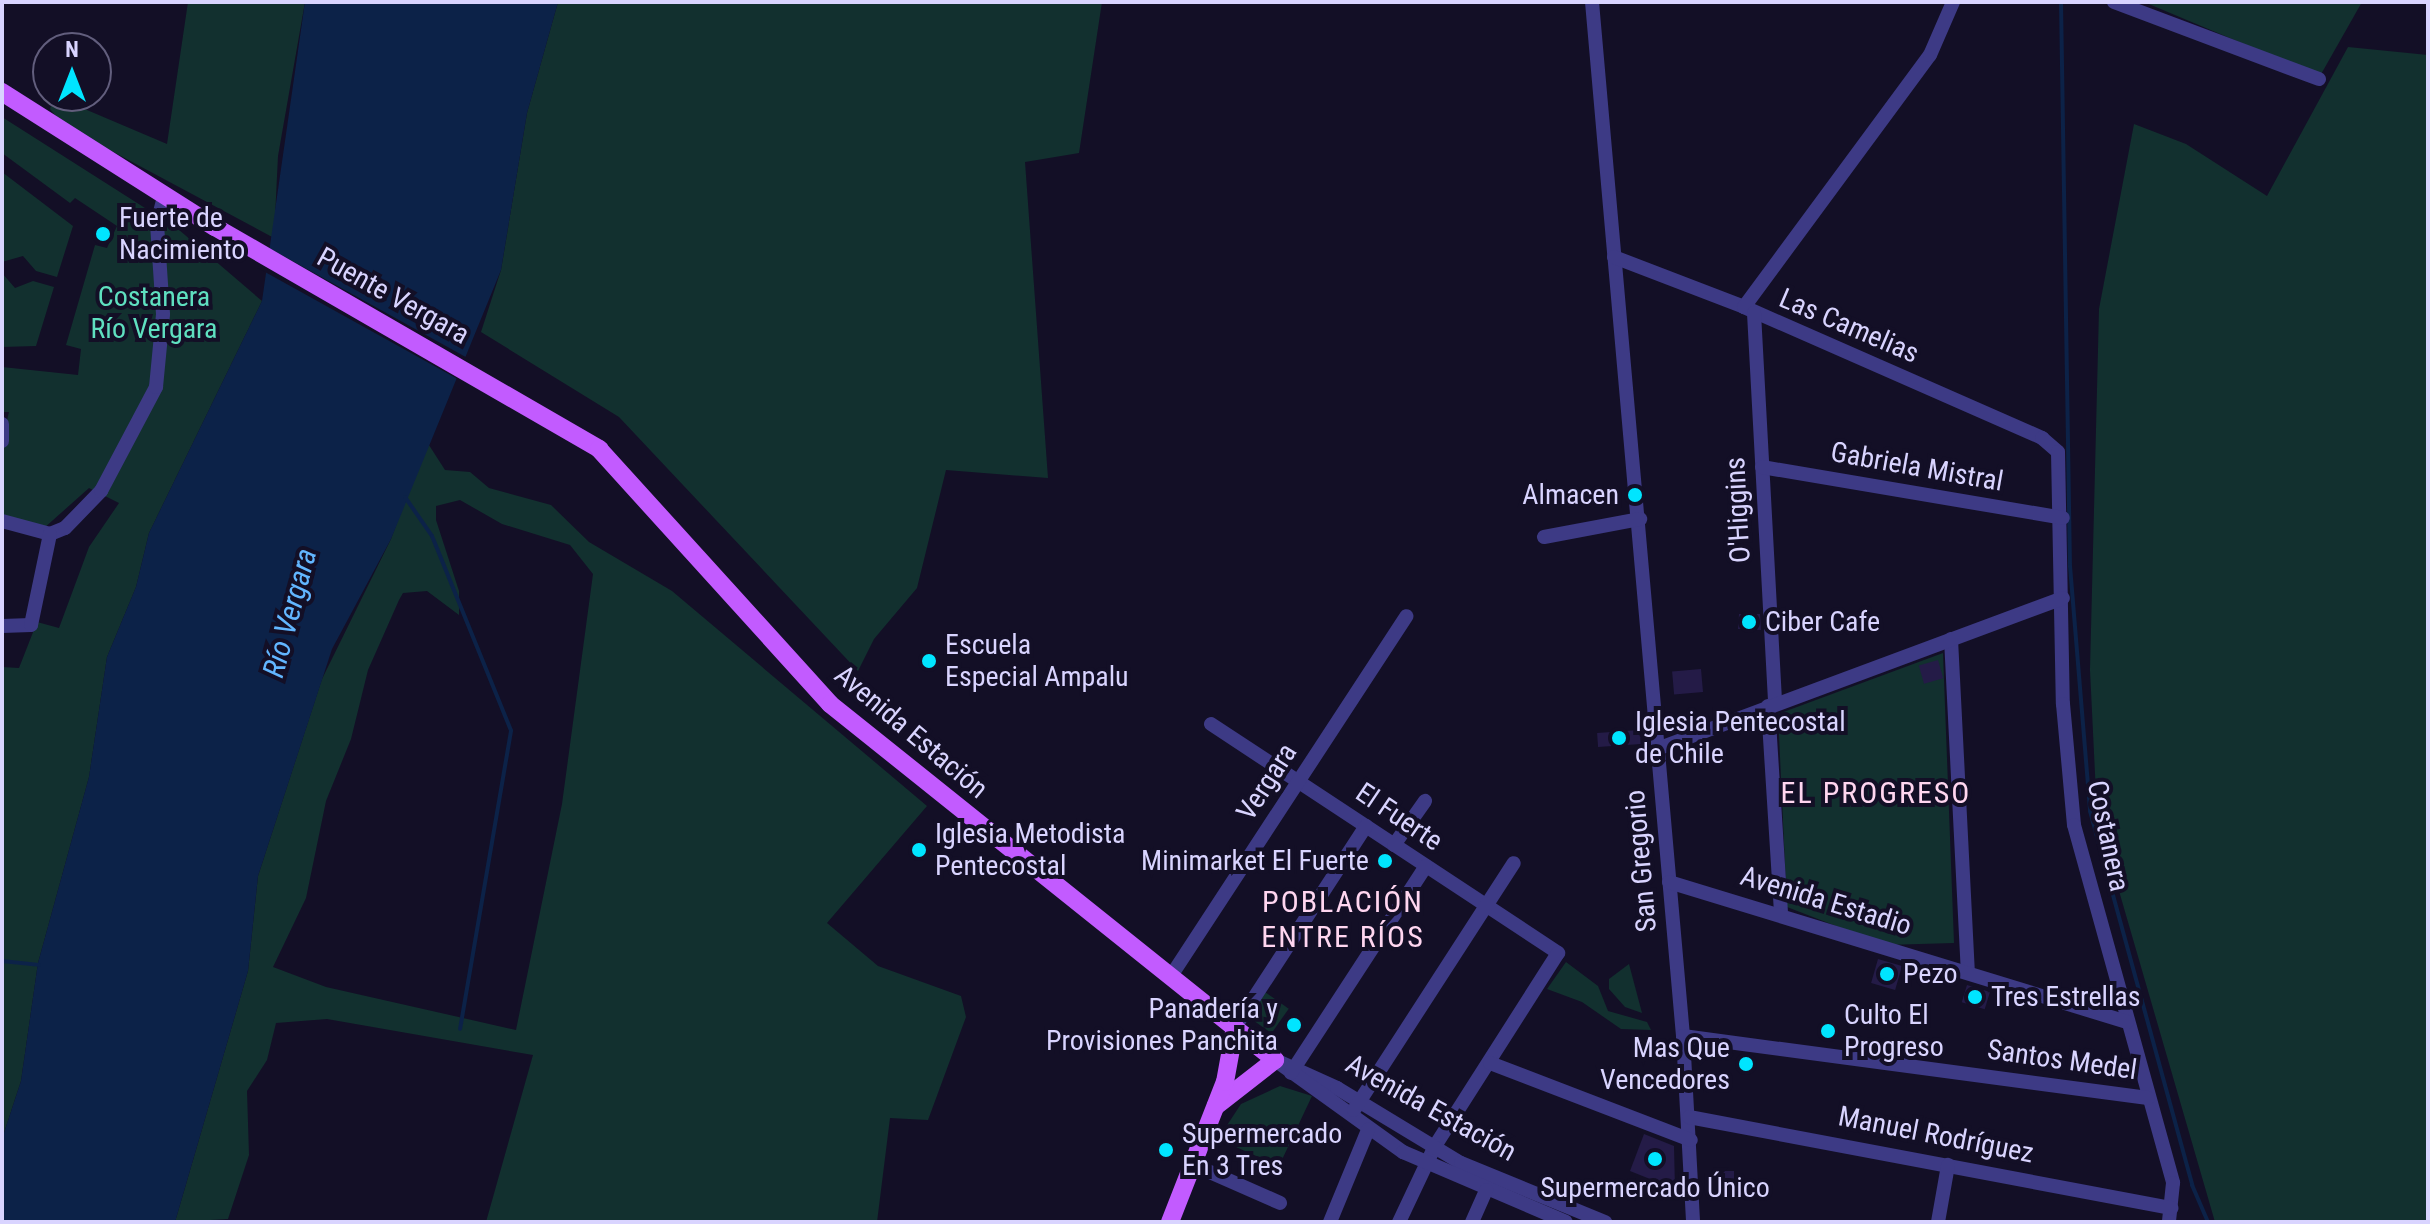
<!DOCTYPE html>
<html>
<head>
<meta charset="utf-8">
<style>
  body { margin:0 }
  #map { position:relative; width:2430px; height:1224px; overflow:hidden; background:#130f26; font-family:"Roboto Condensed",sans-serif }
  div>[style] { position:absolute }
  .green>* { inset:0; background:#12302f; transform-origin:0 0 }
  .water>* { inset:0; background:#0c2248 }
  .pier>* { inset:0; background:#130f26; transform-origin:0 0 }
  .stream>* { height:4px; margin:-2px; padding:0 2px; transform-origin:2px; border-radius:2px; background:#0c2248 }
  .building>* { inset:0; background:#241b47; transform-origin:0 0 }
  .minor>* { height:14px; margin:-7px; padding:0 7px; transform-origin:7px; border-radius:7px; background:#3d3a85 }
  .major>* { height:18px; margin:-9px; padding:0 9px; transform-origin:9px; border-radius:9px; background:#c25bff }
  .dots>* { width:22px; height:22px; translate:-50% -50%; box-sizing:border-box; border:4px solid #130f26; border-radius:50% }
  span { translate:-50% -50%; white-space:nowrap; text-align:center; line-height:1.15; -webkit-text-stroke:8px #130f26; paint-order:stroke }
  .poi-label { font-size:28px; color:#d9d4ff }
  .left { translate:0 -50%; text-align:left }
  .right { translate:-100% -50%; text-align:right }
  .street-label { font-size:28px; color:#d9d4ff }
  .park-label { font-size:28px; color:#5fe0c0 }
  .water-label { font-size:30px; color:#62b6ff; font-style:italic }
  .neighbourhood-label { font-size:30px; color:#ffd6f0; letter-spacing:2px }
  .frame { position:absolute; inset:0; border:4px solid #d9d4ff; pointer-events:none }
  .north { position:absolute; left:32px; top:32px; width:80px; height:80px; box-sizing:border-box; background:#130f26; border:2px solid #625e7d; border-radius:50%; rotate:0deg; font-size:22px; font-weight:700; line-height:32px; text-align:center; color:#d9d4ff }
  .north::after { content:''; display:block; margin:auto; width:28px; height:36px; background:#00e5ff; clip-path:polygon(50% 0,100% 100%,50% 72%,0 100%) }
</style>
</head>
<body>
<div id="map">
  <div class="green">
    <div style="clip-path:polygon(188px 2px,305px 2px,278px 156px,274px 238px,63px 125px,50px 109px,54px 96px,167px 144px)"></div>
    <div style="clip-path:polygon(558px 2px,1102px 2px,1079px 153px,1025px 162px,1048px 478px,946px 470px,917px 588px,874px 639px,858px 671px,619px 417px,481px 332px,501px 270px,527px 113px)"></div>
    <div style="clip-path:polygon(2144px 2px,2362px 2px,2320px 76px)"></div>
    <div style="clip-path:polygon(2348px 47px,2428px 55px,2428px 1222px,2215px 1222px,2097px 815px,2090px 670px,2099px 309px,2134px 124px,2186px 144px,2267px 196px)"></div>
    <div style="clip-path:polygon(2px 117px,178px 229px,262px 301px,149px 533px,136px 587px,107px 657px,89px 777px,38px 963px,21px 1081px,2px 1139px,2px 667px,19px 668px,37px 622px,59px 628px,89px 547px,119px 503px,89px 488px,43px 529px,2px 515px,2px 440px,9px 412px,2px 412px,2px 367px,78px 375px,81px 349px,66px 345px,95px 245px,107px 248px,117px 226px,75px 198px,70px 203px,2px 153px)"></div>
    <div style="clip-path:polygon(2px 172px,73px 226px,57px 277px,36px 271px,23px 256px,2px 262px)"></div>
    <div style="clip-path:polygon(2px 273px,15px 288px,33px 281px,54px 287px,36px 346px,2px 347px)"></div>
    <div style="clip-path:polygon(evenodd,427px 442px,445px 470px,470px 472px,489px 488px,551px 505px,589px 542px,672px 591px,927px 806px,827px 923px,878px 966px,961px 996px,966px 1017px,928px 1120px,890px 1118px,877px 1222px,486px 1222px,533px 1055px,327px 1019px,276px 1023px,267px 1060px,247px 1091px,249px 1155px,228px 1219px,175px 1222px,248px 971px,258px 876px,322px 679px,391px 539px,427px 442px,460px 500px,502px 524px,570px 545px,593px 574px,562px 804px,516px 1030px,326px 987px,273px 967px,306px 898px,326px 801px,351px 739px,368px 670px,399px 600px,403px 593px,427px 591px,459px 615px,459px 591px,436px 520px,436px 506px,460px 500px)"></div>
    <div style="clip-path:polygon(1943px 653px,1954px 943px,1885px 945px,1787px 907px,1778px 714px)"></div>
    <div style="clip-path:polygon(1566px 962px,1598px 986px,1608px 1011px,1647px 1022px,1651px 1030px,1621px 1029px,1582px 1002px,1547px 989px)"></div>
    <div style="clip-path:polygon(1629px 964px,1642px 1013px,1625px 1007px,1609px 989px,1609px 979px)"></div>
    <div style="left:1265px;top:992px;width:29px;height:30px;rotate:35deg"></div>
    <div style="clip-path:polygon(1280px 1086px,1312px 1096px,1279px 1166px,1218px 1139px,1241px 1104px)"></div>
  </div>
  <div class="water">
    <div style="clip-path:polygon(305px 2px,558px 2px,527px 113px,501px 270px,391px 539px,332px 649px,258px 876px,248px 971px,175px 1222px,2px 1222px,2px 1139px,21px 1081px,38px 963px,89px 777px,107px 657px,136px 587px,149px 533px,262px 301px)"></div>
  </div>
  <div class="pier">
    <div style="left:269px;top:248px;width:228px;height:23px;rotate:29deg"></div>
  </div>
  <div class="stream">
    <div style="left:2061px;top:2px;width:564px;rotate:89.09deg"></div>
    <div style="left:2070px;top:566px;width:246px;rotate:85.3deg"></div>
    <div style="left:2090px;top:811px;width:388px;rotate:74.7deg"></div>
    <div style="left:2192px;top:1185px;width:40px;rotate:66.6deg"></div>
    <div style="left:405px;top:497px;width:47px;rotate:55.3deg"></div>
    <div style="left:432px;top:536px;width:210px;rotate:67.9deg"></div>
    <div style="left:511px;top:731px;width:302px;rotate:99.7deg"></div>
    <div style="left:2px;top:961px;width:37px;rotate:6deg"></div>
  </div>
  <div class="building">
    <div style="clip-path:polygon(1739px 614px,1760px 614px,1761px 630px,1738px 629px)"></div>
    <div style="left:1938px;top:660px;width:19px;height:20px;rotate:74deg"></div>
    <div style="left:1701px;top:669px;width:23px;height:29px;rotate:85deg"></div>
    <div style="left:1640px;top:730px;width:14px;height:43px;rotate:86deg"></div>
    <div style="left:1878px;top:959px;width:25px;height:25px;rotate:16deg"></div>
    <div style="left:1967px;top:985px;width:24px;height:18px;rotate:17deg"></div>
    <div style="clip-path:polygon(1644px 1134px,1674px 1146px,1675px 1189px,1630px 1171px)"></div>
    <div style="left:1734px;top:1171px;width:20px;height:21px;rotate:90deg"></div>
  </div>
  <div class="minor">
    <div style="left:1592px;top:2px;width:1038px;rotate:84.97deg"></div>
    <div style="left:1683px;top:1036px;width:186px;rotate:86.9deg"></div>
    <div style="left:2114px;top:2px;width:219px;rotate:20.6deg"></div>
    <div style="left:1614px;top:257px;width:139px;rotate:21deg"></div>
    <div style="left:1744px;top:307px;width:326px;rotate:23.7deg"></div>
    <div style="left:2042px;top:438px;width:21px;rotate:41deg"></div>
    <div style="left:2058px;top:452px;width:252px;rotate:88.9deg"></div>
    <div style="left:2063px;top:704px;width:121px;rotate:84.8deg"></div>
    <div style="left:2074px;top:825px;width:371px;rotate:74.5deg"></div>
    <div style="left:2173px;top:1183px;width:39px;rotate:96deg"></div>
    <div style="left:1744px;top:307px;width:313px;rotate:-53.6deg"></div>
    <div style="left:1930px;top:55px;width:58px;rotate:-66.5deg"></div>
    <div style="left:1754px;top:313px;width:392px;rotate:86.9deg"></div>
    <div style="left:2px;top:424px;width:17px;rotate:90deg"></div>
    <div style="left:1762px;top:467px;width:305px;rotate:9.6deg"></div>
    <div style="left:2px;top:521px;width:50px;rotate:15.2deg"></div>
    <div style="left:50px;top:534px;width:16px;rotate:-22deg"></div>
    <div style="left:65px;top:528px;width:52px;rotate:-45.8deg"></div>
    <div style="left:101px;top:491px;width:118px;rotate:-62.1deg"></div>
    <div style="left:156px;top:387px;width:73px;rotate:-84.5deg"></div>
    <div style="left:163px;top:314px;width:91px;rotate:-93.8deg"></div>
    <div style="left:157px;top:223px;width:28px;rotate:-75deg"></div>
    <div style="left:1544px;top:537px;width:98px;rotate:-10.6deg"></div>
    <div style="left:2px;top:626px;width:29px;rotate:-2deg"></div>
    <div style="left:31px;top:625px;width:93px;rotate:-78.2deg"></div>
    <div style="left:1951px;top:639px;width:332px;rotate:87.1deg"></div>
    <div style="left:1768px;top:706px;width:208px;rotate:86.4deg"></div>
    <div style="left:1211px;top:724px;width:416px;rotate:33.4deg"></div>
    <div style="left:1558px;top:953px;width:231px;rotate:122.5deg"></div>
    <div style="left:1434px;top:1148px;width:82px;rotate:115.3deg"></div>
    <div style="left:1657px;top:749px;width:433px;rotate:-20.4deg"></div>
    <div style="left:1394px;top:845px;width:54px;rotate:-54.8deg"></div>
    <div style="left:1669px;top:882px;width:479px;rotate:17deg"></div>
    <div style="left:1171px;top:976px;width:430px;rotate:-56.8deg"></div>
    <div style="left:1235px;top:1027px;width:240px;rotate:-56.9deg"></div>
    <div style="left:1683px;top:1036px;width:469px;rotate:7.6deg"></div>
    <div style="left:1275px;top:1060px;width:68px;rotate:24.3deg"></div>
    <div style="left:1337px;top:1088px;width:145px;rotate:31.2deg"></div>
    <div style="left:1461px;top:1163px;width:156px;rotate:22.3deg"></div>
    <div style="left:1275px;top:1060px;width:158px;rotate:35.7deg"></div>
    <div style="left:1403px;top:1152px;width:177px;rotate:23.2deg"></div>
    <div style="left:1490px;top:1063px;width:215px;rotate:21deg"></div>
    <div style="left:1291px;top:1073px;width:247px;rotate:-56.9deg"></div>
    <div style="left:1354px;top:1110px;width:294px;rotate:-57.1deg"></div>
    <div style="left:1689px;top:1117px;width:491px;rotate:10.7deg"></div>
    <div style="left:1194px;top:1165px;width:94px;rotate:23.8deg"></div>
    <div style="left:1330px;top:1222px;width:100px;rotate:-67.6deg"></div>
    <div style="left:1472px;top:1222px;width:35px;rotate:-66deg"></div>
    <div style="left:1938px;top:1222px;width:58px;rotate:-80deg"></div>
  </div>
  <div class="major">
    <div style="left:2px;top:92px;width:252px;rotate:32.4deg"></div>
    <div style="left:215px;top:227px;width:444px;rotate:30deg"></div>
    <div style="left:599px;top:449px;width:344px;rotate:47.8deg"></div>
    <div style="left:830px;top:704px;width:570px;rotate:38.66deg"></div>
    <div style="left:1275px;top:1060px;width:75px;rotate:142.1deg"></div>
    <div style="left:1170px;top:1222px;width:150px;rotate:-68.6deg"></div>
    <div style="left:1225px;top:1082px;width:56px;rotate:-79.7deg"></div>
  </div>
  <div class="dots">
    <div style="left:103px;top:234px;background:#00e5ff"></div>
    <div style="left:1635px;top:495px;background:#00e5ff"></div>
    <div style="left:1749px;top:622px;background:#00e5ff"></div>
    <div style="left:929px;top:661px;background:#00e5ff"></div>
    <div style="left:1619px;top:738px;background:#00e5ff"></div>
    <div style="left:919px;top:850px;background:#00e5ff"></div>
    <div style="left:1385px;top:861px;background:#00e5ff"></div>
    <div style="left:1887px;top:974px;background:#00e5ff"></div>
    <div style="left:1975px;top:997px;background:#00e5ff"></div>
    <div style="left:1294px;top:1025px;background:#00e5ff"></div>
    <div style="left:1828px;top:1031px;background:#00e5ff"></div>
    <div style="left:1746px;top:1064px;background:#00e5ff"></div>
    <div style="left:1166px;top:1150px;background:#00e5ff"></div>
    <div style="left:1655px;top:1159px;background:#00e5ff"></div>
  </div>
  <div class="poi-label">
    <span class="left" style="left:119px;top:234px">Fuerte de<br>Nacimiento</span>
    <span class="right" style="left:1619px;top:495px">Almacen</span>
    <span class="left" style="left:1765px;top:622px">Ciber Cafe</span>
    <span class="left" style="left:945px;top:661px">Escuela<br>Especial Ampalu</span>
    <span class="left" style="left:1635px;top:738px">Iglesia Pentecostal<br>de Chile</span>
    <span class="left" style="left:935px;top:850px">Iglesia Metodista<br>Pentecostal</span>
    <span class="right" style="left:1369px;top:861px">Minimarket El Fuerte</span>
    <span class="left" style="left:1903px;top:974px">Pezo</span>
    <span class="left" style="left:1991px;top:997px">Tres Estrellas</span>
    <span class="right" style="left:1278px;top:1025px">Panadería y<br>Provisiones Panchita</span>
    <span class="left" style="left:1844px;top:1031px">Culto El<br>Progreso</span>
    <span class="right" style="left:1730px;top:1064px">Mas Que<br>Vencedores</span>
    <span class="left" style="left:1182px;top:1150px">Supermercado<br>En 3 Tres</span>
    <span style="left:1655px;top:1188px">Supermercado Único</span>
  </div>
  <div class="street-label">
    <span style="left:393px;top:296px;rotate:29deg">Puente Vergara</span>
    <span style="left:1849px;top:326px;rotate:23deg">Las Camelias</span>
    <span style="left:1917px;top:467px;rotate:10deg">Gabriela Mistral</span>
    <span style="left:1738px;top:510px;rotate:-93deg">O'Higgins</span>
    <span style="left:911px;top:732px;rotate:40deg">Avenida Estación</span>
    <span style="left:1267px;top:782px;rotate:-57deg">Vergara</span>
    <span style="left:1399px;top:817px;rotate:34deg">El Fuerte</span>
    <span style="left:2108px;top:836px;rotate:78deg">Costanera</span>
    <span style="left:1641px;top:861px;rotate:-95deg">San Gregorio</span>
    <span style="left:1826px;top:901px;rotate:17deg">Avenida Estadio</span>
    <span style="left:2062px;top:1060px;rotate:8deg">Santos Medel</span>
    <span style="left:1431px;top:1108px;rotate:29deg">Avenida Estación</span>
    <span style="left:1936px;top:1135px;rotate:11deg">Manuel Rodríguez</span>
  </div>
  <div class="park-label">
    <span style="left:154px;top:313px">Costanera<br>Río Vergara</span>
  </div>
  <div class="water-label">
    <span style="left:290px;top:613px;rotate:-75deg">Río Vergara</span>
  </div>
  <div class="neighbourhood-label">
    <span style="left:1876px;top:793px">EL PROGRESO</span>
    <span style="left:1343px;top:919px">POBLACIÓN<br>ENTRE RÍOS</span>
  </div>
  <div class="frame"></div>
  <div class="north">N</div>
</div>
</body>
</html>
